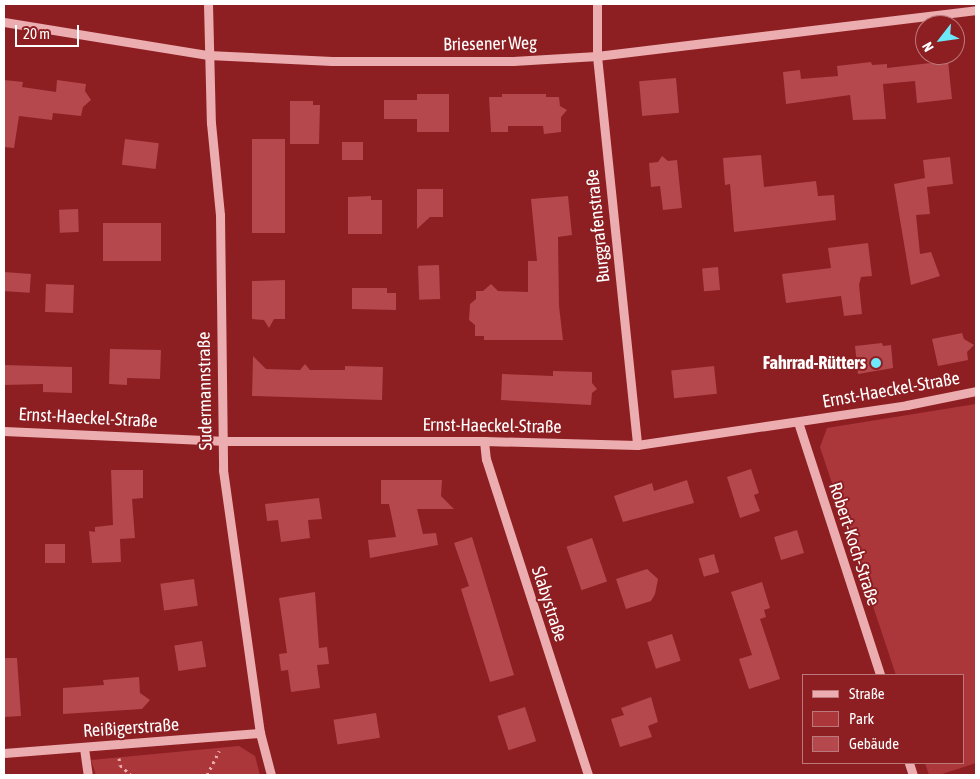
<!DOCTYPE html>
<html>
<head>
<meta charset="utf-8">
<style>
  body { margin:0 }
  #map { position:relative; width:980px; height:779px; overflow:hidden; background:#8d1f23; font-family:"Asap Condensed",sans-serif }
  div>[style] { position:absolute }
  .green>* { inset:0; background:#ac373b }
  .building>* { inset:0; background:#b4484c; transform-origin:0 0 }
  .path>* { height:3px; margin-top:-1.5px; transform-origin:0; background:repeating-linear-gradient(90deg,#ecadb0 0 2.5px,transparent 0 6.5px) }
  .minor>* { height:9px; margin:-4.5px; padding:0 4.5px; transform-origin:4.5px; border-radius:4.5px; background:#ecadb0 }
  .dots>* { width:14px; height:14px; translate:-50% -50%; box-sizing:border-box; border:2px solid #8d1f23; border-radius:50% }
  span { translate:-50% -50%; white-space:nowrap; text-align:center; line-height:1.15; -webkit-text-stroke:4px #8d1f23; paint-order:stroke }
  .street-label { font-size:18px; color:#fff }
  .poi-label { font-size:18px; color:#fff; font-weight:700 }
  .right { translate:-100% -50%; text-align:right }
  .frame { position:absolute; inset:0; border:5px solid #fff; pointer-events:none }
  .legend { position:absolute; left:802px; top:674px; width:162px; height:90px; box-sizing:border-box; background:#8d1f23; border:1px solid #bb797b; margin:0; padding:6px 9px; list-style:none; font-size:15px; color:#fff }
  .legend li { display:flex; align-items:center; gap:10px; height:25px }
  .legend b { width:25px; border:1px solid #bb797b }
  .north { position:absolute; left:915px; top:15px; width:50px; height:50px; box-sizing:border-box; background:#8d1f23; border:1px solid #bb797b; border-radius:50%; rotate:240deg; font-size:14px; font-weight:700; line-height:20px; text-align:center; color:#fff }
  .north::after { content:''; display:block; margin:auto; width:18px; height:22px; background:#6de9fa; clip-path:polygon(50% 0,100% 100%,50% 72%,0 100%) }
  .scale { position:absolute; left:15px; top:25px; width:64px; height:22px; box-sizing:border-box; border:2px solid #fff; border-top:0; padding-left:6px; font-size:15px; line-height:18px; white-space:nowrap; color:#fff; -webkit-text-stroke:4px #8d1f23; paint-order:stroke }
</style>
</head>
<body>
<div id="map">
  <div class="green">
    <div style="clip-path:polygon(976px 404px,976px 763px,939px 775px,929px 775px,925px 763px,964px 763px,964px 675px,896px 675px,820px 447px,827px 428px)"></div>
    <div style="clip-path:polygon(239px 746px,255px 756px,260px 775px,96px 775px,91px 760px)"></div>
  </div>
  <div class="building">
    <div style="clip-path:polygon(948px 61px,952px 99px,917px 103px,915px 81px,883px 84px,886px 119px,853px 120px,850px 95px,786px 104px,783px 72px,800px 70px,801px 79px,838px 76px,837px 66px,871px 62px,872px 65px,887px 64px,887px 68px)"></div>
    <div style="left:676px;top:78px;width:35px;height:37px;rotate:85deg"></div>
    <div style="clip-path:polygon(4px 80px,23px 82px,22px 87px,56px 92px,57px 80px,86px 84px,85px 91px,91px 100px,83px 107px,81px 116px,53px 113px,52px 120px,19px 116px,14px 148px,4px 147px)"></div>
    <div style="clip-path:polygon(417px 94px,449px 94px,449px 132px,417px 132px,417px 119px,384px 119px,384px 100px,417px 100px)"></div>
    <div style="clip-path:polygon(502px 94px,546px 94px,546px 97px,559px 97px,560px 106px,567px 110px,561px 117px,561px 132px,544px 134px,543px 126px,508px 126px,508px 132px,491px 132px,489px 97px,502px 97px)"></div>
    <div style="clip-path:polygon(290px 101px,313px 101px,313px 105px,320px 105px,319px 144px,290px 144px)"></div>
    <div style="left:125px;top:139px;width:34px;height:26px;rotate:7deg"></div>
    <div style="left:252px;top:139px;width:33px;height:94px"></div>
    <div style="left:342px;top:142px;width:21px;height:18px"></div>
    <div style="clip-path:polygon(761px 155px,764px 187px,816px 181px,818px 196px,834px 195px,836px 220px,734px 232px,730px 184px,725px 185px,723px 158px)"></div>
    <div style="clip-path:polygon(662px 156px,668px 161px,677px 160px,682px 208px,663px 210px,660px 186px,651px 187px,649px 163px,658px 162px)"></div>
    <div style="clip-path:polygon(950px 157px,953px 184px,927px 187px,930px 214px,916px 215px,920px 254px,931px 252px,940px 276px,911px 285px,894px 184px,925px 178px,923px 160px)"></div>
    <div style="clip-path:polygon(417px 189px,443px 189px,443px 217px,430px 217px,417px 229px)"></div>
    <div style="clip-path:polygon(371px 196px,371px 200px,382px 200px,382px 234px,348px 234px,348px 197px)"></div>
    <div style="clip-path:polygon(568px 196px,572px 235px,558px 237px,559px 306px,563px 340px,484px 340px,484px 336px,475px 336px,475px 325px,469px 320px,470px 304px,476px 299px,476px 291px,483px 291px,491px 284px,498px 291px,528px 292px,528px 261px,537px 261px,531px 199px)"></div>
    <div style="left:78px;top:209px;width:23px;height:19px;rotate:88deg"></div>
    <div style="left:103px;top:223px;width:58px;height:38px"></div>
    <div style="clip-path:polygon(868px 243px,872px 276px,861px 277px,859px 285px,862px 314px,844px 316px,841px 296px,786px 303px,782px 274px,831px 268px,828px 248px)"></div>
    <div style="left:439px;top:265px;width:34px;height:21px;rotate:88deg"></div>
    <div style="left:718px;top:267px;width:23px;height:16px;rotate:85deg"></div>
    <div style="left:4px;top:272px;width:27px;height:19px;rotate:4deg"></div>
    <div style="clip-path:polygon(285px 280px,285px 319px,274px 319px,269px 328px,264px 320px,252px 319px,252px 281px)"></div>
    <div style="left:46px;top:284px;width:28px;height:28px;rotate:2deg"></div>
    <div style="clip-path:polygon(352px 288px,387px 288px,387px 293px,396px 293px,396px 310px,352px 309px)"></div>
    <div style="clip-path:polygon(962px 333px,964px 339px,974px 345px,967px 352px,968px 360px,938px 366px,932px 339px)"></div>
    <div style="clip-path:polygon(882px 343px,883px 346px,891px 345px,893px 368px,858px 374px,855px 346px)"></div>
    <div style="clip-path:polygon(110px 349px,161px 350px,160px 379px,127px 378px,127px 385px,109px 384px)"></div>
    <div style="clip-path:polygon(253px 356px,266px 369px,300px 370px,305px 364px,310px 370px,345px 370px,345px 366px,383px 367px,382px 400px,252px 396px)"></div>
    <div style="clip-path:polygon(4px 365px,72px 367px,72px 393px,43px 392px,43px 384px,4px 385px)"></div>
    <div style="left:714px;top:366px;width:28px;height:43px;rotate:84deg"></div>
    <div style="clip-path:polygon(553px 371px,592px 372px,592px 383px,597px 389px,592px 393px,591px 405px,501px 400px,502px 374px,553px 376px)"></div>
    <div style="clip-path:polygon(751px 469px,759px 493px,754px 495px,760px 511px,740px 518px,727px 477px)"></div>
    <div style="clip-path:polygon(111px 470px,143px 470px,143px 498px,132px 499px,135px 538px,120px 539px,121px 562px,92px 563px,89px 531px,95px 532px,95px 527px,113px 525px)"></div>
    <div style="clip-path:polygon(381px 480px,442px 480px,441px 496px,454px 509px,417px 509px,423px 534px,436px 533px,438px 545px,370px 558px,368px 540px,396px 537px,389px 504px,381px 504px)"></div>
    <div style="clip-path:polygon(687px 480px,694px 503px,623px 522px,614px 496px,652px 483px,654px 491px)"></div>
    <div style="clip-path:polygon(319px 498px,322px 519px,308px 520px,310px 538px,281px 542px,278px 520px,267px 521px,265px 504px)"></div>
    <div style="left:797px;top:530px;width:24px;height:24px;rotate:73deg"></div>
    <div style="clip-path:polygon(472px 537px,514px 675px,490px 682px,461px 589px,469px 586px,454px 543px)"></div>
    <div style="left:592px;top:538px;width:46px;height:27px;rotate:71deg"></div>
    <div style="left:45px;top:544px;width:20px;height:19px"></div>
    <div style="left:714px;top:554px;width:19px;height:16px;rotate:74deg"></div>
    <div style="clip-path:polygon(647px 569px,658px 579px,655px 594px,651px 601px,626px 609px,616px 579px)"></div>
    <div style="left:194px;top:579px;width:27px;height:34px;rotate:82deg"></div>
    <div style="clip-path:polygon(762px 582px,770px 608px,764px 610px,766px 617px,760px 619px,780px 679px,749px 689px,739px 659px,752px 655px,731px 592px)"></div>
    <div style="clip-path:polygon(315px 592px,319px 648px,327px 647px,329px 664px,317px 665px,320px 688px,291px 692px,288px 670px,281px 671px,279px 654px,287px 653px,279px 598px)"></div>
    <div style="left:672px;top:634px;width:28px;height:26px;rotate:72deg"></div>
    <div style="left:202px;top:641px;width:26px;height:28px;rotate:81deg"></div>
    <div style="clip-path:polygon(4px 658px,17px 658px,21px 716px,4px 717px)"></div>
    <div style="clip-path:polygon(139px 677px,140px 693px,150px 700px,142px 709px,63px 714px,63px 688px,104px 685px,103px 680px)"></div>
    <div style="clip-path:polygon(651px 697px,658px 722px,648px 726px,652px 737px,620px 747px,611px 719px,624px 715px,621px 708px)"></div>
    <div style="left:525px;top:707px;width:36px;height:29px;rotate:72deg"></div>
    <div style="left:376px;top:713px;width:25px;height:43px;rotate:81deg"></div>
  </div>
  <div class="path">
    <div style="left:119px;top:758px;width:7px;rotate:82deg"></div>
    <div style="left:120px;top:765px;width:15px;rotate:42deg"></div>
    <div style="left:207px;top:775px;width:27px;rotate:-63deg"></div>
  </div>
  <div class="minor">
    <div style="left:208px;top:4px;width:119px;rotate:88.6deg"></div>
    <div style="left:211px;top:123px;width:92px;rotate:84.4deg"></div>
    <div style="left:220px;top:215px;width:255px;rotate:89.3deg"></div>
    <div style="left:223px;top:470px;width:266px;rotate:82deg"></div>
    <div style="left:260px;top:733px;width:43px;rotate:75.3deg"></div>
    <div style="left:597px;top:4px;width:52px;rotate:90deg"></div>
    <div style="left:597px;top:56px;width:391px;rotate:84.1deg"></div>
    <div style="left:4px;top:22px;width:207px;rotate:9.2deg"></div>
    <div style="left:208px;top:55px;width:124px;rotate:2.8deg"></div>
    <div style="left:332px;top:61px;width:181px"></div>
    <div style="left:513px;top:61px;width:84px;rotate:-3.4deg"></div>
    <div style="left:597px;top:56px;width:382px;rotate:-6.9deg"></div>
    <div style="left:798px;top:422px;width:266px;rotate:72deg"></div>
    <div style="left:4px;top:431px;width:217px;rotate:2.6deg"></div>
    <div style="left:221px;top:441px;width:263px"></div>
    <div style="left:484px;top:441px;width:153px;rotate:1.5deg"></div>
    <div style="left:637px;top:445px;width:273px;rotate:-8.4deg"></div>
    <div style="left:907px;top:405px;width:70px;rotate:-11.5deg"></div>
    <div style="left:484px;top:441px;width:18px;rotate:84deg"></div>
    <div style="left:486px;top:459px;width:332px;rotate:72.1deg"></div>
    <div style="left:84px;top:748px;width:27px;rotate:82deg"></div>
    <div style="left:4px;top:753px;width:257px;rotate:-4.5deg"></div>
    <div style="left:909px;top:763px;width:13px;rotate:72deg"></div>
  </div>
  <div class="dots">
    <div style="left:876px;top:363px;background:#6de9fa"></div>
  </div>
  <div class="street-label">
    <span style="left:490px;top:44px;rotate:-1deg">Briesener Weg</span>
    <span style="left:598px;top:226px;rotate:-96deg">Burggrafenstraße</span>
    <span style="left:891px;top:390px;rotate:-10deg">Ernst-Haeckel-Straße</span>
    <span style="left:205px;top:391px;rotate:-91deg">Sudermannstraße</span>
    <span style="left:88px;top:418px;rotate:3deg">Ernst-Haeckel-Straße</span>
    <span style="left:492px;top:426px;rotate:1deg">Ernst-Haeckel-Straße</span>
    <span style="left:854px;top:544px;rotate:72deg">Robert-Koch-Straße</span>
    <span style="left:549px;top:604px;rotate:72deg">Slabystraße</span>
    <span style="left:131px;top:728px;rotate:-4deg">Reißigerstraße</span>
  </div>
  <div class="poi-label">
    <span class="right" style="left:866px;top:363px">Fahrrad-Rütters</span>
  </div>
  <div class="frame"></div>
  <ul class="legend">
  <li><b style="height:6px;background:#ecadb0"></b>Straße</li>
  <li><b style="height:14px;background:#ac373b"></b>Park</li>
  <li><b style="height:14px;background:#b4484c"></b>Gebäude</li>
  </ul>
  <div class="north">N</div>
  <div class="scale">20 m</div>
</div>
</body>
</html>
